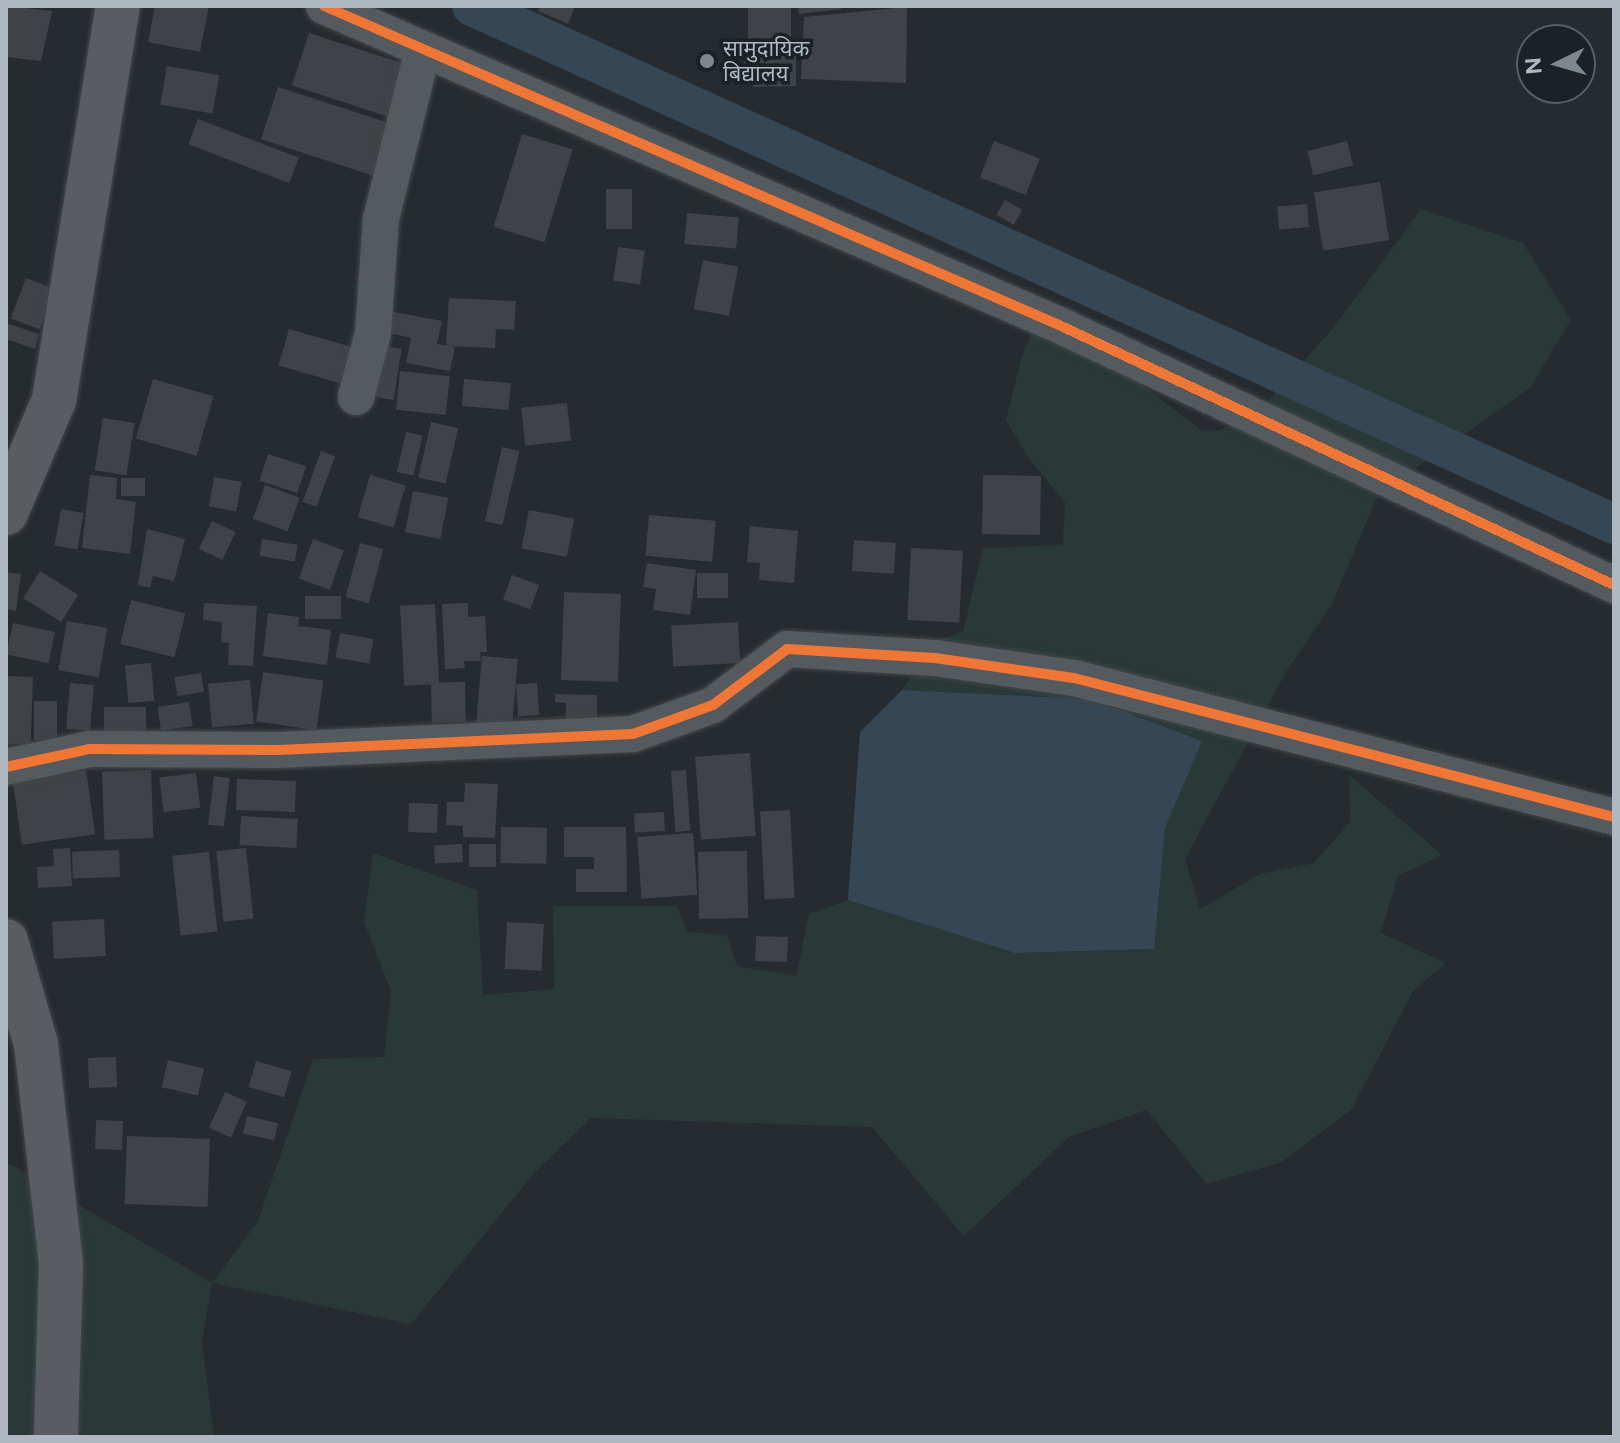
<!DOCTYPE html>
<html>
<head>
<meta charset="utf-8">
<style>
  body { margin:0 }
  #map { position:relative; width:1620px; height:1443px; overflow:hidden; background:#262b2f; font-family:Figtree,"Noto Sans Devanagari",sans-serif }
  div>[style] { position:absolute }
  .green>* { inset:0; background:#293938 }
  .water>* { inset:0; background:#354754 }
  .canal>* { height:40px; margin:-20px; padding:0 20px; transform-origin:20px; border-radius:20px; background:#354754 }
  .building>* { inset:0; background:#3f4347; transform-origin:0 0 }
  .roads { filter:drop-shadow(0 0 2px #43474a) drop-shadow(0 0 2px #43474a) }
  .minor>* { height:36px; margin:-18px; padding:0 18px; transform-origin:18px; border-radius:18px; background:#555a5e }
  .secondary>* { height:44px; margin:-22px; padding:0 22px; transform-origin:22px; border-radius:22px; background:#595d62 }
  .cycleway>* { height:10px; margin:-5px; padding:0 5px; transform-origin:5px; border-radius:5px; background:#f07635 }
  .dots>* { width:22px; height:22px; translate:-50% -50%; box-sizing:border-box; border:4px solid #1a2228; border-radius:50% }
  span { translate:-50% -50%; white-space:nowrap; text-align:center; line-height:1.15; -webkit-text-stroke:7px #1a2228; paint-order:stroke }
  .poi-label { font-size:22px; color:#afb8c1 }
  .left { translate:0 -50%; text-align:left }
  .frame { position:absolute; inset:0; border:8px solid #afb8c1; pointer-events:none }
  .north { position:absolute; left:1516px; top:24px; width:80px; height:80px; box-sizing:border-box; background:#1a2228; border:2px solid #565e65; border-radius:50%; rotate:265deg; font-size:22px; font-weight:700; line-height:32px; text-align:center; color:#afb8c1 }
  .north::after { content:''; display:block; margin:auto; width:28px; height:36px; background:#7f878e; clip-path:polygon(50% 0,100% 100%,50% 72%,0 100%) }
</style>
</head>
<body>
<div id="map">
  <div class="green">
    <div style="clip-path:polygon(1421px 209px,1523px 243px,1571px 320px,1530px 388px,1378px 495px,1332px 604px,1286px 672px,1185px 859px,1200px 909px,1260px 874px,1314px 863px,1350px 822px,1349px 775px,1442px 855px,1398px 876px,1381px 933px,1446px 963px,1413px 991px,1351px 1110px,1282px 1162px,1207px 1184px,1146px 1110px,1069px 1137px,964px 1236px,872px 1127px,591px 1118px,535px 1172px,411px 1324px,212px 1283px,202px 1342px,214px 1437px,6px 1437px,6px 1162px,212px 1283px,258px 1221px,313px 1059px,384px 1057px,391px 991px,364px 922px,373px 853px,477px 890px,483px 995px,554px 989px,553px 906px,677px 906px,687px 932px,727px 935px,737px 966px,796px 976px,809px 914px,848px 900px,1015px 953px,1153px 949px,1165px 828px,1201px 741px,1091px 699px,902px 690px,938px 640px,963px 632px,983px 548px,1063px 545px,1065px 502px,1028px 457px,1006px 420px,1022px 356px,1032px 331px,1106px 357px,1201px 430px,1219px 431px,1262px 408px,1334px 327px)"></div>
  </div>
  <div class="water">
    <div style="clip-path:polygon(902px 690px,1091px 699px,1202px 741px,1165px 828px,1154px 949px,1015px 953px,848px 900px,860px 732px)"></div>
  </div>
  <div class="canal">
    <div style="left:472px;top:6px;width:1254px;rotate:24.4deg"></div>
  </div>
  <div class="building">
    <div style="clip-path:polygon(6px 6px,52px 11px,41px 61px,6px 57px)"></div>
    <div style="clip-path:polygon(155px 6px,209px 6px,200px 52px,148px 42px)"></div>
    <div style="clip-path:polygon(541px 6px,575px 6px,568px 24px,538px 11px)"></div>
    <div style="left:748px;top:6px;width:43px;height:35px"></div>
    <div style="clip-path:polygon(798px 6px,841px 6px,842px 9px,799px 14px)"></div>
    <div style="clip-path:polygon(907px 7px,906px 83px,801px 79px,804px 17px)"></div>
    <div style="left:309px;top:33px;width:108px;height:55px;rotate:18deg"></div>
    <div style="clip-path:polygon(796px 50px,796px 86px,753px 87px,753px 64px,744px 64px,744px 51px)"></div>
    <div style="left:167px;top:66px;width:53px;height:39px;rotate:10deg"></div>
    <div style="left:278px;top:87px;width:123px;height:55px;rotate:18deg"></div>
    <div style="left:198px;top:119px;width:108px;height:27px;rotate:21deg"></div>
    <div style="left:522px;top:134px;width:53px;height:97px;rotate:17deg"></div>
    <div style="left:994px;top:141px;width:49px;height:39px;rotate:21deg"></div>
    <div style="left:1347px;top:141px;width:25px;height:41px;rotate:76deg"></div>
    <div style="left:1380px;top:182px;width:59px;height:67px;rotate:81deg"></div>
    <div style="left:606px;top:189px;width:26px;height:40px"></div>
    <div style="left:1005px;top:200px;width:20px;height:17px;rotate:30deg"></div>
    <div style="left:1307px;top:204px;width:23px;height:30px;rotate:85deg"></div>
    <div style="left:687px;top:213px;width:52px;height:31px;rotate:5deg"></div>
    <div style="left:618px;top:247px;width:27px;height:34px;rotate:8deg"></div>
    <div style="left:703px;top:260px;width:36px;height:50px;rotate:11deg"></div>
    <div style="left:26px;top:278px;width:31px;height:43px;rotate:21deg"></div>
    <div style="clip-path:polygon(449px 298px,516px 301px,514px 330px,496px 329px,495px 348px,446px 346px)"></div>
    <div style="clip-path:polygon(389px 311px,442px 321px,437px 344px,455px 347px,450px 371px,406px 363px,411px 338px,385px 332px)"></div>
    <div style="clip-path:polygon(6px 323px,39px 334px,35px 349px,6px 339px)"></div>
    <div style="left:289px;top:329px;width:68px;height:38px;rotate:16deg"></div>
    <div style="left:378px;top:345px;width:24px;height:52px;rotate:9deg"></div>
    <div style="left:400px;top:371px;width:50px;height:39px;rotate:6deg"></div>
    <div style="left:153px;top:379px;width:63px;height:62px;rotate:16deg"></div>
    <div style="left:464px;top:379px;width:47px;height:27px;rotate:5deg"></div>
    <div style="left:567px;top:403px;width:38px;height:46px;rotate:84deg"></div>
    <div style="left:103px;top:418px;width:32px;height:53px;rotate:9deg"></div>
    <div style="left:431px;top:422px;width:28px;height:57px;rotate:13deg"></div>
    <div style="left:406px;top:432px;width:17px;height:41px;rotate:13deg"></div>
    <div style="left:502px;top:447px;width:18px;height:76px;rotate:13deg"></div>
    <div style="left:321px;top:451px;width:15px;height:54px;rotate:20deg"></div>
    <div style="left:268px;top:454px;width:40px;height:28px;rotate:18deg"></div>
    <div style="clip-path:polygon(90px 475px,117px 478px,116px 499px,136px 502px,130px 554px,82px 548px)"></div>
    <div style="left:370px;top:475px;width:37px;height:44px;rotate:16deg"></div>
    <div style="left:983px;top:475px;width:58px;height:59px;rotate:1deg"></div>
    <div style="left:214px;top:477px;width:28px;height:30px;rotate:10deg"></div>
    <div style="left:121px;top:478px;width:24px;height:18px"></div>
    <div style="left:265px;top:485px;width:37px;height:36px;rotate:20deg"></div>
    <div style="left:413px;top:491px;width:36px;height:42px;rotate:11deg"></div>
    <div style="left:61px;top:509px;width:23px;height:37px;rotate:10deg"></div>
    <div style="left:529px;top:510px;width:46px;height:39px;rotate:11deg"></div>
    <div style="left:649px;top:515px;width:67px;height:41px;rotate:5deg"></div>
    <div style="left:212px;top:521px;width:26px;height:31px;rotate:25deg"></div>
    <div style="clip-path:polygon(750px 526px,798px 531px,794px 583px,759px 580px,760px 563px,747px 562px)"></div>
    <div style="clip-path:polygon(147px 529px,185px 539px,174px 581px,153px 576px,150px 588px,138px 585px)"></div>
    <div style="left:262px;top:539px;width:36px;height:17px;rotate:9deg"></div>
    <div style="left:313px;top:539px;width:33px;height:42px;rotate:20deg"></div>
    <div style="left:854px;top:540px;width:42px;height:31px;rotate:4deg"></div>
    <div style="left:360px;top:543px;width:24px;height:56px;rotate:15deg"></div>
    <div style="left:911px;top:548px;width:52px;height:72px;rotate:3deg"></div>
    <div style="clip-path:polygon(647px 563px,696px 570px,690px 615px,653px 610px,656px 589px,643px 587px)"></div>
    <div style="left:40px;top:571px;width:45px;height:32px;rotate:32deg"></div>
    <div style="clip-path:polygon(6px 572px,21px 574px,16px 611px,6px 609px)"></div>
    <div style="left:697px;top:573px;width:31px;height:25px"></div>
    <div style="left:512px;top:575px;width:29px;height:26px;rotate:20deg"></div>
    <div style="left:564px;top:592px;width:57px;height:88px;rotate:2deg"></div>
    <div style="left:305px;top:596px;width:36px;height:23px"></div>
    <div style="left:131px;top:600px;width:56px;height:45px;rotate:14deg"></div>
    <div style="clip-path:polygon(204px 603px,257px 606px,253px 666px,228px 665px,229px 643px,221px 642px,222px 622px,203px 620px)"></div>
    <div style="clip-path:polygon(468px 603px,468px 617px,485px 616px,487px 652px,480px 652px,481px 661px,464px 661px,465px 668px,445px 669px,442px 604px)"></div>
    <div style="left:435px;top:604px;width:80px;height:35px;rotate:87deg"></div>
    <div style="clip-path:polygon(268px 613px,299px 617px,298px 626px,331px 630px,327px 665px,263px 656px)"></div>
    <div style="left:67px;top:621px;width:41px;height:50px;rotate:10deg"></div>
    <div style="left:738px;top:622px;width:41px;height:67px;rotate:87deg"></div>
    <div style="left:13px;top:623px;width:43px;height:32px;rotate:12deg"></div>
    <div style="left:340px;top:633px;width:34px;height:25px;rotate:10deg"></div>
    <div style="left:482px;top:656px;width:36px;height:66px;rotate:5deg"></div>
    <div style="left:151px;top:663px;width:38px;height:26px;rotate:85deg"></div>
    <div style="left:263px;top:672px;width:61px;height:50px;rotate:8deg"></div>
    <div style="left:201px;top:673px;width:19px;height:27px;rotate:81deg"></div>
    <div style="left:6px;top:676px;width:27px;height:68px;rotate:2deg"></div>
    <div style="left:250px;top:680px;width:44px;height:42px;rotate:85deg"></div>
    <div style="left:465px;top:682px;width:40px;height:34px;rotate:89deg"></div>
    <div style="left:70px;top:683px;width:24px;height:46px;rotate:5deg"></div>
    <div style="left:537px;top:683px;width:32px;height:21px;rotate:86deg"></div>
    <div style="clip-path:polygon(555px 694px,597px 695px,597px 732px,566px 731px,566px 703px,555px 702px)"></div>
    <div style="left:57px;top:701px;width:39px;height:23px;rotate:90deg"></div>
    <div style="left:189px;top:702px;width:24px;height:32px;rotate:81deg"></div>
    <div style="left:104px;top:707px;width:42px;height:24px"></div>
    <div style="left:750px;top:753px;width:83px;height:55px;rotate:86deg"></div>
    <div style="left:86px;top:770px;width:65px;height:74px;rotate:82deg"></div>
    <div style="left:151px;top:770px;width:68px;height:49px;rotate:88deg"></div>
    <div style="left:686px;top:770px;width:61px;height:15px;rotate:86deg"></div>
    <div style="left:196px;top:773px;width:35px;height:37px;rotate:83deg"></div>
    <div style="left:214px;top:776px;width:16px;height:49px;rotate:7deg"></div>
    <div style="left:237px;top:779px;width:59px;height:31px;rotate:2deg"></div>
    <div style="clip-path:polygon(465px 783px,498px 784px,495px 838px,463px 837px,463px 826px,446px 825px,447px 802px,464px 802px)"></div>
    <div style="left:409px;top:803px;width:29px;height:29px;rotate:2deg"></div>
    <div style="left:790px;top:810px;width:88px;height:30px;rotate:87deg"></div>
    <div style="left:664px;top:812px;width:19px;height:30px;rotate:87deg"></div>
    <div style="left:241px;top:816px;width:57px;height:29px;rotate:3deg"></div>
    <div style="left:501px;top:827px;width:46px;height:36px;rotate:1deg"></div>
    <div style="clip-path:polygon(564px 827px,626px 827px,627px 892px,576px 892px,576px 869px,594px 869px,594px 857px,564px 857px)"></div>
    <div style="left:693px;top:833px;width:62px;height:56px;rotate:86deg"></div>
    <div style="left:462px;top:844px;width:18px;height:28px;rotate:87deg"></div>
    <div style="left:469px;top:844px;width:27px;height:23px"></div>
    <div style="clip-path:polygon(70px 848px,72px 886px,38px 888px,37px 867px,54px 866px,53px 849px)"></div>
    <div style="left:246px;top:848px;width:71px;height:30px;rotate:84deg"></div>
    <div style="left:119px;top:850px;width:27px;height:47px;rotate:88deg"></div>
    <div style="left:747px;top:851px;width:67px;height:49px;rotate:89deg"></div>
    <div style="left:209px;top:852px;width:80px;height:37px;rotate:84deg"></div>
    <div style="left:104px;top:919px;width:37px;height:52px;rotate:87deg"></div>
    <div style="left:507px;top:922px;width:37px;height:47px;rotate:3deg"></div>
    <div style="left:756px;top:936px;width:32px;height:25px;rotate:2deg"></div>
    <div style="left:116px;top:1057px;width:30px;height:28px;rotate:88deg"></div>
    <div style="left:168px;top:1060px;width:37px;height:28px;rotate:13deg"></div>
    <div style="left:256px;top:1061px;width:37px;height:27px;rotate:16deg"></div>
    <div style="left:225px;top:1092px;width:24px;height:39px;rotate:24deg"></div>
    <div style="left:247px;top:1116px;width:32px;height:18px;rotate:13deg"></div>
    <div style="left:96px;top:1120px;width:27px;height:29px;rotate:2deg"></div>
    <div style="left:127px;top:1136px;width:83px;height:68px;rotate:2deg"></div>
  </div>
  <div class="roads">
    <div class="minor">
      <div style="left:324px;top:6px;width:801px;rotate:23.46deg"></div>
      <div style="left:1059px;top:325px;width:613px;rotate:25.1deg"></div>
      <div style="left:356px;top:397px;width:66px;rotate:-75.1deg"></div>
      <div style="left:373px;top:333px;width:114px;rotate:-86deg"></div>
      <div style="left:381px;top:219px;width:175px;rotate:-76.1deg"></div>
      <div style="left:6px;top:767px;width:85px;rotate:-12.2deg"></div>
      <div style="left:89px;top:749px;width:189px;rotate:0.3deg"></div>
      <div style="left:278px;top:750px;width:355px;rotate:-2.6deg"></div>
      <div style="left:633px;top:734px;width:85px;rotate:-19.9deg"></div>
      <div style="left:713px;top:705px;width:93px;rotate:-37.1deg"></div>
      <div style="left:787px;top:649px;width:148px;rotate:3.5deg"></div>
      <div style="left:935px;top:658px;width:140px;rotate:8.2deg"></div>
      <div style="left:1074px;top:678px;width:558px;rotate:14.43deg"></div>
    </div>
    <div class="secondary">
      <div style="left:6px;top:513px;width:123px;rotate:-67deg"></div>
      <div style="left:54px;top:400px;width:399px;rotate:-80.8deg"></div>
      <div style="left:6px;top:941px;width:107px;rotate:73.8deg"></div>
      <div style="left:36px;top:1044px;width:221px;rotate:83.5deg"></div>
      <div style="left:61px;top:1264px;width:173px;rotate:91.7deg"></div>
    </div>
  </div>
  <div class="cycleway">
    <div style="left:324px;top:6px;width:801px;rotate:23.46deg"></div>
    <div style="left:1059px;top:325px;width:613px;rotate:25.1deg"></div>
    <div style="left:6px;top:767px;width:85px;rotate:-12.2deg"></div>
    <div style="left:89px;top:749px;width:189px;rotate:0.3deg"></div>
    <div style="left:278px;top:750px;width:355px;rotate:-2.6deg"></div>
    <div style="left:633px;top:734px;width:85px;rotate:-19.9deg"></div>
    <div style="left:713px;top:705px;width:93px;rotate:-37.1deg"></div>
    <div style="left:787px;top:649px;width:148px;rotate:3.5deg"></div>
    <div style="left:935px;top:658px;width:140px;rotate:8.2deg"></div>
    <div style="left:1074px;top:678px;width:558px;rotate:14.43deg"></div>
  </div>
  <div class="dots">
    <div style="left:707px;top:61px;background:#7f878e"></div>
  </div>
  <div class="poi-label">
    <span class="left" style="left:723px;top:61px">सामुदायिक<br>बिद्यालय</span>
  </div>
  <div class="frame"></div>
  <div class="north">N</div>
</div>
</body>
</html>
